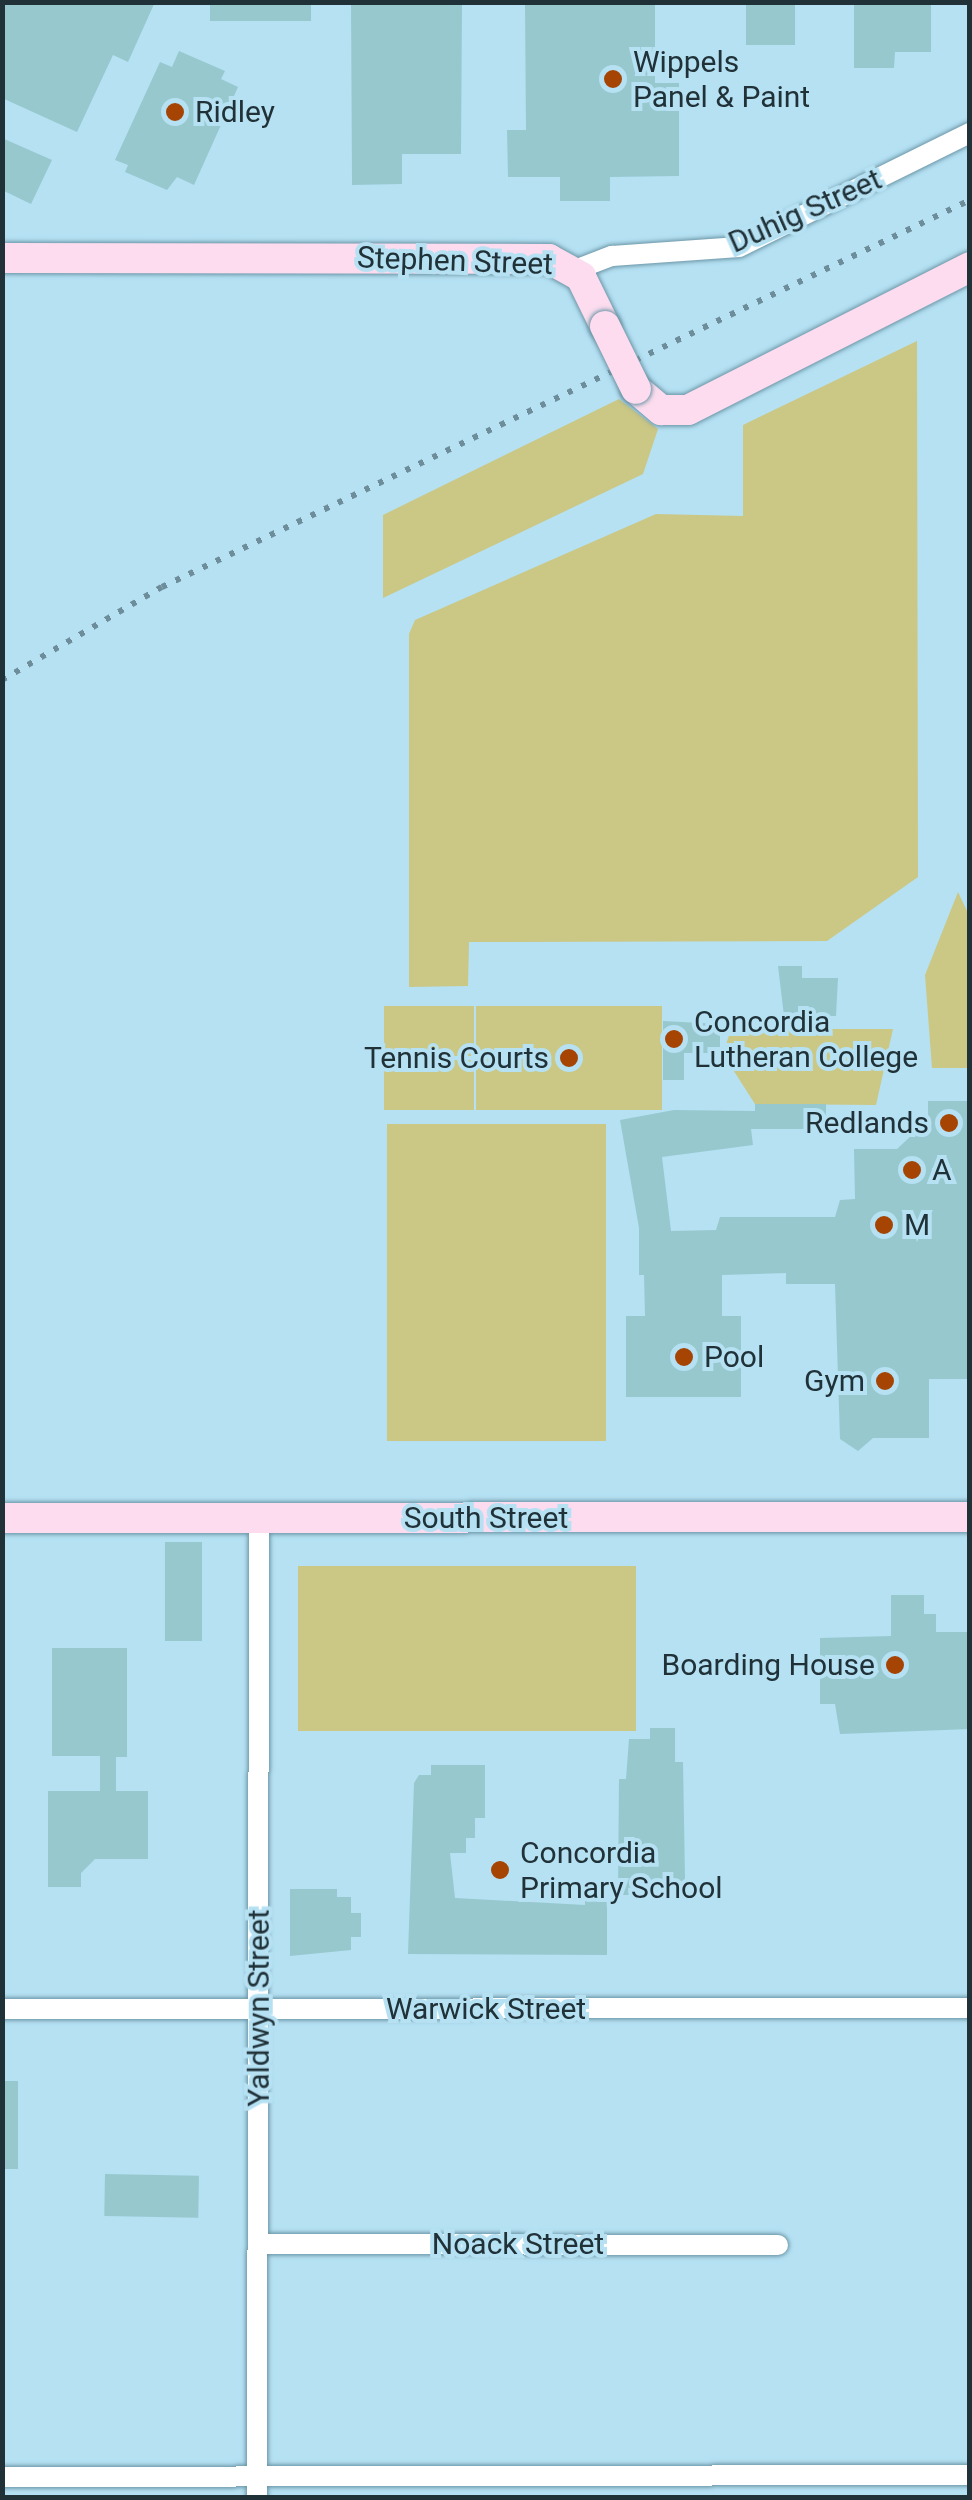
<!DOCTYPE html>
<html>
<head>
<meta charset="utf-8">
<style>
  body { margin:0 }
  #map { position:relative; width:972px; height:2500px; overflow:hidden; background:#b5e1f3; font-family:Roboto,sans-serif }
  div>[style] { position:absolute }
  .green>* { inset:0; background:#cbc785; transform-origin:0 0 }
  .building>* { inset:0; background:#97c8ce; transform-origin:0 0 }
  .roads { filter:drop-shadow(0 0 2px #6c96a7) drop-shadow(0 0 2px #6c96a7) }
  .street>* { height:20px; margin:-10px; padding:0 10px; transform-origin:10px; border-radius:10px; background:#fff }
  .secondary>* { height:30px; margin:-15px; padding:0 15px; transform-origin:15px; border-radius:15px; background:#fcdcee }
  .rail>* { height:6px; margin-top:-3px; transform-origin:0; background:repeating-linear-gradient(90deg,#6e8d9a 0 5px,transparent 0 15px) }
  .bridges { filter:drop-shadow(0 0 2px #6c96a7) drop-shadow(0 0 2px #6c96a7) }
  .secondary-bridge>* { height:30px; margin:-15px; padding:0 15px; transform-origin:15px; border-radius:15px; background:#fcdcee }
  .dots>* { width:28px; height:28px; translate:-50% -50%; box-sizing:border-box; border:5px solid #b5e1f3; border-radius:50% }
  span { translate:-50% -50%; white-space:nowrap; text-align:center; line-height:1.15; -webkit-text-stroke:8px #b5e1f3; paint-order:stroke }
  .poi-label { font-size:30px; color:#203138 }
  .left { translate:0 -50%; text-align:left }
  .right { translate:-100% -50%; text-align:right }
  .street-label { font-size:30px; color:#203138 }
  .frame { position:absolute; inset:0; border:5px solid #203138; pointer-events:none }
</style>
</head>
<body>
<div id="map">
  <div class="green">
    <div style="clip-path:polygon(917px 341px,918px 877px,827px 941px,469px 942px,468px 986px,409px 987px,409px 634px,415px 620px,656px 514px,743px 516px,743px 425px)"></div>
    <div style="clip-path:polygon(619px 399px,658px 429px,643px 474px,383px 598px,383px 515px)"></div>
    <div style="clip-path:polygon(958px 892px,969px 915px,969px 1068px,932px 1068px,925px 975px)"></div>
    <div style="left:384px;top:1006px;width:90px;height:50px"></div>
    <div style="left:476px;top:1006px;width:186px;height:104px"></div>
    <div style="clip-path:polygon(731px 1029px,893px 1029px,876px 1105px,755px 1104px,730px 1065px,725px 1048px)"></div>
    <div style="left:384px;top:1060px;width:90px;height:50px"></div>
    <div style="left:606px;top:1124px;width:317px;height:219px;rotate:90deg"></div>
    <div style="left:636px;top:1566px;width:165px;height:338px;rotate:90deg"></div>
  </div>
  <div class="building">
    <div style="clip-path:polygon(2px 2px,155px 2px,128px 62px,113px 55px,77px 132px,2px 98px)"></div>
    <div style="clip-path:polygon(311px 2px,311px 21px,210px 21px,210px 5px)"></div>
    <div style="clip-path:polygon(351px 2px,462px 2px,461px 154px,402px 154px,402px 184px,352px 185px)"></div>
    <div style="clip-path:polygon(525px 2px,655px 2px,655px 83px,679px 83px,679px 176px,610px 177px,610px 201px,560px 201px,560px 177px,508px 177px,507px 130px,526px 130px)"></div>
    <div style="left:746px;top:2px;width:49px;height:43px"></div>
    <div style="clip-path:polygon(854px 2px,931px 2px,931px 52px,895px 52px,894px 68px,854px 68px)"></div>
    <div style="clip-path:polygon(179px 51px,225px 71px,221px 79px,238px 87px,194px 185px,177px 177px,167px 190px,125px 172px,128px 165px,115px 160px,160px 62px,172px 67px)"></div>
    <div style="clip-path:polygon(2px 138px,52px 160px,31px 204px,2px 190px)"></div>
    <div style="clip-path:polygon(778px 966px,802px 966px,802px 978px,838px 978px,836px 1016px,784px 1016px)"></div>
    <div style="clip-path:polygon(663px 1021px,720px 1024px,720px 1053px,684px 1053px,684px 1080px,663px 1080px)"></div>
    <div style="clip-path:polygon(928px 1101px,970px 1101px,970px 1379px,929px 1379px,929px 1438px,873px 1438px,858px 1451px,840px 1439px,835px 1284px,786px 1284px,786px 1273px,722px 1275px,722px 1316px,741px 1316px,741px 1397px,626px 1397px,626px 1316px,645px 1316px,644px 1275px,639px 1275px,639px 1228px,620px 1120px,674px 1110px,755px 1111px,755px 1104px,826px 1104px,826px 1129px,751px 1129px,753px 1145px,662px 1157px,671px 1231px,716px 1230px,720px 1217px,835px 1217px,840px 1200px,855px 1199px,854px 1149px,897px 1149px,928px 1120px)"></div>
    <div style="left:165px;top:1542px;width:37px;height:99px"></div>
    <div style="clip-path:polygon(891px 1595px,924px 1595px,924px 1614px,936px 1614px,936px 1632px,970px 1632px,970px 1729px,840px 1734px,835px 1704px,820px 1704px,820px 1638px,891px 1636px)"></div>
    <div style="clip-path:polygon(52px 1648px,127px 1648px,127px 1757px,116px 1757px,116px 1791px,148px 1791px,148px 1859px,95px 1859px,81px 1873px,81px 1887px,48px 1887px,48px 1791px,100px 1791px,100px 1756px,52px 1756px)"></div>
    <div style="clip-path:polygon(650px 1728px,675px 1728px,675px 1762px,683px 1762px,685px 1878px,681px 1895px,618px 1895px,619px 1779px,626px 1779px,629px 1739px,650px 1739px)"></div>
    <div style="clip-path:polygon(431px 1765px,485px 1765px,485px 1818px,475px 1818px,475px 1838px,466px 1838px,466px 1853px,450px 1853px,455px 1898px,585px 1905px,585px 1883px,607px 1883px,607px 1955px,408px 1954px,414px 1783px,419px 1775px,431px 1775px)"></div>
    <div style="clip-path:polygon(290px 1889px,337px 1889px,337px 1897px,351px 1897px,351px 1913px,361px 1913px,361px 1937px,351px 1937px,351px 1950px,290px 1956px)"></div>
    <div style="left:2px;top:2081px;width:16px;height:88px"></div>
    <div style="left:105px;top:2174px;width:94px;height:42px;rotate:1deg"></div>
  </div>
  <div class="roads">
    <div class="street">
      <div style="left:575px;top:270px;width:40px;rotate:-21deg"></div>
      <div style="left:612px;top:256px;width:127px;rotate:-4.1deg"></div>
      <div style="left:739px;top:247px;width:258px;rotate:-26.3deg"></div>
      <div style="left:2px;top:2009px;width:968px;rotate:-0.06deg"></div>
      <div style="left:258px;top:2244px;width:520px;rotate:0.11deg"></div>
      <div style="left:2px;top:2477px;width:968px;rotate:-0.12deg"></div>
      <div style="left:257px;top:2498px;width:980px;rotate:-89.88deg"></div>
    </div>
    <div class="secondary">
      <div style="left:2px;top:258px;width:547px;rotate:0.1deg"></div>
      <div style="left:549px;top:259px;width:37px;rotate:29deg"></div>
      <div style="left:581px;top:277px;width:55px;rotate:63.9deg"></div>
      <div style="left:636px;top:389px;width:33px;rotate:40deg"></div>
      <div style="left:661px;top:410px;width:27px"></div>
      <div style="left:688px;top:410px;width:316px;rotate:-26.9deg"></div>
      <div style="left:2px;top:1518px;width:968px;rotate:-0.06deg"></div>
    </div>
  </div>
  <div class="rail">
    <div style="left:2px;top:680px;width:185px;rotate:-30.2deg"></div>
    <div style="left:162px;top:587px;width:896px;rotate:-25.59deg"></div>
  </div>
  <div class="bridges">
    <div class="secondary-bridge">
      <div style="left:605px;top:326px;width:70px;rotate:63.8deg"></div>
    </div>
  </div>
  <div class="dots">
    <div style="left:613px;top:79px;background:#a64404"></div>
    <div style="left:175px;top:112px;background:#a64404"></div>
    <div style="left:674px;top:1039px;background:#a64404"></div>
    <div style="left:569px;top:1058px;background:#a64404"></div>
    <div style="left:949px;top:1123px;background:#a64404"></div>
    <div style="left:912px;top:1170px;background:#a64404"></div>
    <div style="left:884px;top:1225px;background:#a64404"></div>
    <div style="left:684px;top:1357px;background:#a64404"></div>
    <div style="left:885px;top:1381px;background:#a64404"></div>
    <div style="left:895px;top:1665px;background:#a64404"></div>
    <div style="left:500px;top:1870px;background:#a64404"></div>
  </div>
  <div class="poi-label">
    <span class="left" style="left:633px;top:79px">Wippels<br>Panel &amp; Paint</span>
    <span class="left" style="left:195px;top:112px">Ridley</span>
    <span class="left" style="left:694px;top:1039px">Concordia<br>Lutheran College</span>
    <span class="right" style="left:549px;top:1058px">Tennis Courts</span>
    <span class="right" style="left:929px;top:1123px">Redlands</span>
    <span class="left" style="left:932px;top:1170px">A</span>
    <span class="left" style="left:904px;top:1225px">M</span>
    <span class="left" style="left:704px;top:1357px">Pool</span>
    <span class="right" style="left:865px;top:1381px">Gym</span>
    <span class="right" style="left:875px;top:1665px">Boarding House</span>
    <span class="left" style="left:520px;top:1870px">Concordia<br>Primary School</span>
  </div>
  <div class="street-label">
    <span style="left:805px;top:211px;rotate:-24deg">Duhig Street</span>
    <span style="left:455px;top:261px;rotate:2deg">Stephen Street</span>
    <span style="left:486px;top:1518px">South Street</span>
    <span style="left:259px;top:2008px;rotate:-90deg">Yaldwyn Street</span>
    <span style="left:486px;top:2009px">Warwick Street</span>
    <span style="left:518px;top:2244px">Noack Street</span>
  </div>
  <div class="frame"></div>
</div>
</body>
</html>
